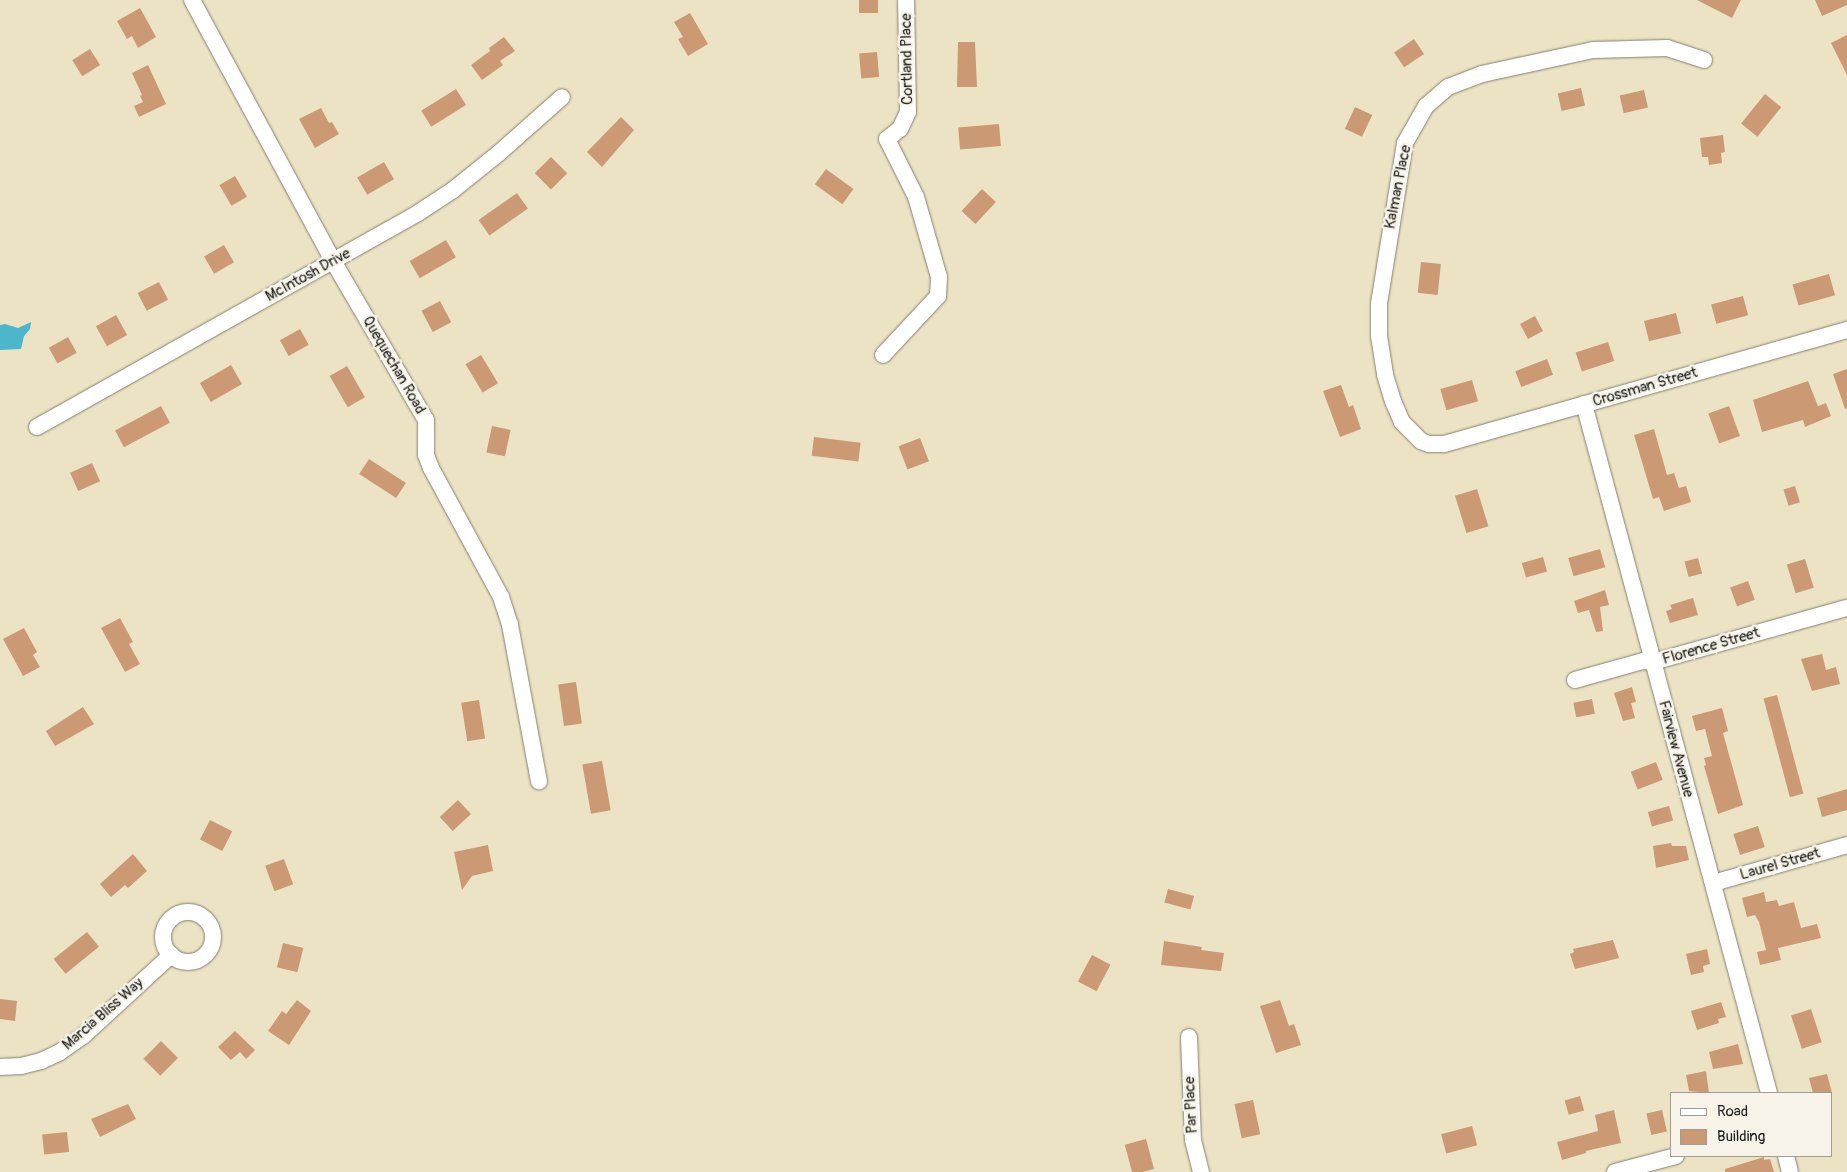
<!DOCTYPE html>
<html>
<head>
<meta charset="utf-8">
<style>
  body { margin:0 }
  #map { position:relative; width:1847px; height:1172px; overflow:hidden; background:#ece3c4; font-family:Pangolin,sans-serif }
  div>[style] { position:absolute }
  .water>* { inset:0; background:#4cb6ca }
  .building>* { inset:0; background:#cb9a75; transform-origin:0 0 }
  .roads { filter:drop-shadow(0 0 1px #848070) drop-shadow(0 0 1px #848070) }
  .minor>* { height:16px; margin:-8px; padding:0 8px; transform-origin:8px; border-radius:8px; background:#fff }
  .minor>.ring { margin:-8px; padding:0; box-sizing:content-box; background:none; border:16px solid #fff; border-radius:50% }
  span { translate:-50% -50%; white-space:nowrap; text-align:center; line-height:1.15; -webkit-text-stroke:5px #f7f3e8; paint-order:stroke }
  .street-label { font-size:15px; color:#1c1c1c }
  .legend { position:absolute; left:1670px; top:1092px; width:162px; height:65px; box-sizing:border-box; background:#f7f3e8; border:1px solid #9f9d96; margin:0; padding:6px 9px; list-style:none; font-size:15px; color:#1c1c1c }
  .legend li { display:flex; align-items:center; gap:10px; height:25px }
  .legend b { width:25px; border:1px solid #9f9d96 }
</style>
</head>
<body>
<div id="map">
  <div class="water">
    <div style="clip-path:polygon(31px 322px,30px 329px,24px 336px,21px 349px,0 350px,0 325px,5px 324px,18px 328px)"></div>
  </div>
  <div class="building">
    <div style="left:859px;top:0;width:19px;height:13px"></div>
    <div style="clip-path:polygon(1697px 0,1741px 0,1732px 18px)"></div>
    <div style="clip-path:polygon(1815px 0,1847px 0,1847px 5px,1822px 16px)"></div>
    <div style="clip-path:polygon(140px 8px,156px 37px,138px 48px,132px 36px,127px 39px,117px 21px)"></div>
    <div style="clip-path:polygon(690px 13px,708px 44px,688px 56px,678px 39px,683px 37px,674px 22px)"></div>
    <div style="clip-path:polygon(1847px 35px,1847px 75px,1831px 43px)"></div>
    <div style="clip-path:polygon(504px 37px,515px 51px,500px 61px,503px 65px,482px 80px,471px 65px,490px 51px,489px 48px)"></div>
    <div style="left:1414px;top:39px;width:18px;height:24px;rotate:56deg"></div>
    <div style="clip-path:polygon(958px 42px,975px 42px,977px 87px,957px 87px)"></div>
    <div style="left:90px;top:49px;width:19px;height:21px;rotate:58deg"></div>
    <div style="left:877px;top:52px;width:25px;height:18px;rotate:85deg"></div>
    <div style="clip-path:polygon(148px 65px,166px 104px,139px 117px,134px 106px,143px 102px,140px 96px,142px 95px,132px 73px)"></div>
    <div style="left:1581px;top:88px;width:18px;height:24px;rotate:77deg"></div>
    <div style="left:456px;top:89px;width:19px;height:41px;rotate:58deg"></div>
    <div style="left:1644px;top:90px;width:18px;height:25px;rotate:77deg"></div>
    <div style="left:1765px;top:94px;width:21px;height:38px;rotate:39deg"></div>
    <div style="left:1355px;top:107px;width:19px;height:24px;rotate:25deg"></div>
    <div style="clip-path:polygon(321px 108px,329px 123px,332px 122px,339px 134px,315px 148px,299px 119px)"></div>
    <div style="clip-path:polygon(621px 117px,634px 130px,602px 167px,587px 152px)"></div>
    <div style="left:999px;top:124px;width:22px;height:41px;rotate:85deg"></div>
    <div style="clip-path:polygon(1723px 135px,1725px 152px,1721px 153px,1722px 163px,1709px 165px,1708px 157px,1702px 157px,1700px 138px)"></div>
    <div style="left:551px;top:157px;width:23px;height:23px;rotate:45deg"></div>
    <div style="left:384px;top:162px;width:20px;height:31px;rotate:60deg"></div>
    <div style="left:826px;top:169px;width:34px;height:19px;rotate:36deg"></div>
    <div style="left:235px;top:176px;width:24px;height:18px;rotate:60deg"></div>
    <div style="left:982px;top:189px;width:19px;height:30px;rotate:43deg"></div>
    <div style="left:517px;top:193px;width:19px;height:47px;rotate:55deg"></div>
    <div style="left:446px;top:240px;width:20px;height:42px;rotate:60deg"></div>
    <div style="left:224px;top:245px;width:20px;height:23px;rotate:60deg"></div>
    <div style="left:1421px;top:262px;width:20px;height:31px;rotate:6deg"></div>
    <div style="left:1829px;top:274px;width:22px;height:38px;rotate:74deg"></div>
    <div style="left:159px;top:282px;width:20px;height:24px;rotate:63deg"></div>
    <div style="left:1743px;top:296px;width:20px;height:33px;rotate:75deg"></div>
    <div style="left:440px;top:301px;width:24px;height:21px;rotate:62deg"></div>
    <div style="left:1676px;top:313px;width:21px;height:33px;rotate:76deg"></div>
    <div style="left:116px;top:315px;width:23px;height:23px;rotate:61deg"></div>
    <div style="left:1535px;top:316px;width:17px;height:17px;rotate:62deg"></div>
    <div style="left:300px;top:329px;width:18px;height:23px;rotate:61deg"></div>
    <div style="left:68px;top:337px;width:18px;height:22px;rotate:61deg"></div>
    <div style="left:1608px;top:342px;width:20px;height:34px;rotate:72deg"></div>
    <div style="left:481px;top:355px;width:33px;height:18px;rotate:59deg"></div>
    <div style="left:1547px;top:359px;width:17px;height:34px;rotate:69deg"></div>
    <div style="left:231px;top:365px;width:22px;height:36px;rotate:60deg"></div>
    <div style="left:347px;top:366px;width:36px;height:20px;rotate:60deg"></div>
    <div style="clip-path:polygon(1847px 369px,1847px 408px,1845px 409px,1833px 374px)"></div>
    <div style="left:1472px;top:380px;width:22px;height:33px;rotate:74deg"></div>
    <div style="clip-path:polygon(1808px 381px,1818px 406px,1826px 403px,1831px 416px,1805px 427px,1803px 420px,1762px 432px,1753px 400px)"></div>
    <div style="clip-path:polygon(1341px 385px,1349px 407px,1353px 405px,1361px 429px,1340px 437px,1323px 391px)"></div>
    <div style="left:161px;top:406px;width:19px;height:52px;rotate:62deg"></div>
    <div style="left:1729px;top:406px;width:32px;height:22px;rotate:70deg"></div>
    <div style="left:492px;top:426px;width:19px;height:27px;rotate:12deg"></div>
    <div style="clip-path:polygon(1654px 429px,1667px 475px,1674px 473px,1679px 488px,1686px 486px,1691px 502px,1664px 511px,1659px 497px,1653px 499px,1634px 435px)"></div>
    <div style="left:814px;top:437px;width:47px;height:19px;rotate:7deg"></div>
    <div style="left:920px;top:438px;width:25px;height:23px;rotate:69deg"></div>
    <div style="left:369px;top:459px;width:44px;height:18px;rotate:33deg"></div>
    <div style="left:92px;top:463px;width:20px;height:24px;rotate:66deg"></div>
    <div style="left:1795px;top:486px;width:17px;height:12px;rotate:73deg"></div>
    <div style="left:1477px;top:489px;width:39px;height:23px;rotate:73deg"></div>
    <div style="left:1600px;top:549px;width:19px;height:33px;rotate:74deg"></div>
    <div style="left:1543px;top:557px;width:15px;height:22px;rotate:74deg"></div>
    <div style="left:1698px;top:558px;width:16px;height:14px;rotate:75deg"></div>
    <div style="left:1805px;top:559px;width:30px;height:19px;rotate:73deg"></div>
    <div style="left:1748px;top:581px;width:20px;height:19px;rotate:70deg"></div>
    <div style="clip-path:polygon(1605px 590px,1609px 605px,1600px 607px,1603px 631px,1596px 632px,1589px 610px,1578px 613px,1574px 601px)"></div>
    <div style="clip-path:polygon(1693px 598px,1698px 615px,1670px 623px,1666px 611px,1672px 609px,1670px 605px)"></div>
    <div style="clip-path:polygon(120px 618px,133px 642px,129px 644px,140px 664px,125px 672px,101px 628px)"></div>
    <div style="clip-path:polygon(24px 628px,37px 652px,33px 655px,40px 667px,23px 676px,3px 639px)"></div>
    <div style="clip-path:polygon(1822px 654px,1826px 670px,1836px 667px,1840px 684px,1812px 691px,1801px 659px)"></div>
    <div style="left:576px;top:682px;width:42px;height:18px;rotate:82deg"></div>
    <div style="clip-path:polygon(1632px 687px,1636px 702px,1631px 703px,1635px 718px,1623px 721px,1614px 693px)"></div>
    <div style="left:1777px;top:695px;width:102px;height:14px;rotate:75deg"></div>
    <div style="left:1592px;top:699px;width:15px;height:19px;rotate:79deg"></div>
    <div style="left:479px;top:700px;width:39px;height:18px;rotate:81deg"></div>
    <div style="clip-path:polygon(83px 707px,94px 724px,55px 746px,46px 731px)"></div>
    <div style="clip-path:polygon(1722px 708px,1728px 731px,1723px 733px,1743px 805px,1718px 814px,1704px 766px,1706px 765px,1704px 758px,1712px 756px,1705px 729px,1696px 731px,1692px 716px)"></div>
    <div style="left:602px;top:761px;width:50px;height:20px;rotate:80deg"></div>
    <div style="left:1656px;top:762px;width:19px;height:27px;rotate:69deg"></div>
    <div style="clip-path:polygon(1847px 789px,1847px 810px,1822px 817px,1817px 798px)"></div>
    <div style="left:458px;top:800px;width:19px;height:25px;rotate:47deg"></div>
    <div style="left:1669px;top:806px;width:15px;height:22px;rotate:74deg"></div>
    <div style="left:210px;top:820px;width:25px;height:22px;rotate:27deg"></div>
    <div style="left:1758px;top:826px;width:22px;height:26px;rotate:72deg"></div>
    <div style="clip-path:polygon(1671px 843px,1672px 846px,1686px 846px,1689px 860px,1656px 868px,1653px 846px)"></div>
    <div style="clip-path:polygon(488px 845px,493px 871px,472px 876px,462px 890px,454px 852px)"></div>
    <div style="clip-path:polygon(133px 854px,147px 871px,128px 888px,125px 885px,111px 897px,100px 884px)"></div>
    <div style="left:284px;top:859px;width:27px;height:20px;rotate:70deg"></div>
    <div style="left:1168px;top:889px;width:27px;height:14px;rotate:15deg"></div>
    <div style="clip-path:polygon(1764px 892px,1766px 902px,1777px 900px,1779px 906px,1794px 902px,1801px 928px,1817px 924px,1821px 938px,1778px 948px,1781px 960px,1760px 965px,1757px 952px,1766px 950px,1759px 922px,1755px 915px,1747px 917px,1742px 898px)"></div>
    <div style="left:87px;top:932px;width:19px;height:43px;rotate:51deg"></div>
    <div style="clip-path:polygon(1613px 940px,1619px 958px,1575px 969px,1570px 954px,1574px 952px,1573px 949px)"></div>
    <div style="clip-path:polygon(1164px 941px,1202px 947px,1201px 950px,1224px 953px,1221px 971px,1161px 965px)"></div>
    <div style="left:283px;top:943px;width:21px;height:25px;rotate:14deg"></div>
    <div style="clip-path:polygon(1707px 949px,1710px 964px,1703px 966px,1704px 972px,1691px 975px,1686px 954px)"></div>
    <div style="left:1092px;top:955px;width:21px;height:30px;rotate:28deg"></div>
    <div style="clip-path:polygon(0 999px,17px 1001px,15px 1021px,0 1019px)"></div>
    <div style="clip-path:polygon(297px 1000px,311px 1011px,289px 1045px,268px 1031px,282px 1011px,286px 1014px)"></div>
    <div style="clip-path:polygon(1280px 1000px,1289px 1026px,1294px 1024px,1301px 1045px,1276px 1053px,1260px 1006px)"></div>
    <div style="clip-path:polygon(1721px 1002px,1726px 1017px,1718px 1019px,1719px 1023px,1697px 1030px,1691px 1011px)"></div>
    <div style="left:1811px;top:1009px;width:35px;height:21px;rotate:72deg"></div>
    <div style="clip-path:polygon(235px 1031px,255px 1050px,246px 1059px,240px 1052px,231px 1060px,218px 1047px)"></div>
    <div style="left:161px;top:1041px;width:24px;height:25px;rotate:45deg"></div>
    <div style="clip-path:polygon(1738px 1044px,1743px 1064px,1713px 1069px,1709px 1052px)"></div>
    <div style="clip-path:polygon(1706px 1071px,1709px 1093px,1689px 1091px,1686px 1075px)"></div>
    <div style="clip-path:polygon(1827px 1074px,1832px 1093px,1813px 1093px,1809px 1078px)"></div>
    <div style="left:1580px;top:1096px;width:15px;height:16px;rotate:74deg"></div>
    <div style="left:1253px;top:1100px;width:35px;height:19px;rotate:78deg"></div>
    <div style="clip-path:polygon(128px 1104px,136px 1119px,100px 1137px,91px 1119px)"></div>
    <div style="clip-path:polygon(1614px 1110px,1621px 1143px,1586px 1151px,1586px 1153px,1562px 1160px,1557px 1142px,1598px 1131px,1595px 1115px)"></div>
    <div style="left:1662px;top:1110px;width:22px;height:16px;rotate:77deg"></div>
    <div style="left:1472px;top:1126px;width:20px;height:32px;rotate:75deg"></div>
    <div style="left:67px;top:1132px;width:20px;height:25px;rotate:84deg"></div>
    <div style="left:1146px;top:1139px;width:31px;height:22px;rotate:75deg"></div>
    <div style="clip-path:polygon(1764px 1157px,1764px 1160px,1770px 1159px,1774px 1172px,1725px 1172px,1725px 1169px)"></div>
  </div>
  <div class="roads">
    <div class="minor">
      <div style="left:192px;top:0;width:297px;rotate:61.6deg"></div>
      <div style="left:333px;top:261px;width:184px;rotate:59.7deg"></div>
      <div style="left:426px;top:420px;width:35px;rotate:90deg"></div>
      <div style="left:426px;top:455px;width:14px;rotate:69deg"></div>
      <div style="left:431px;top:468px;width:147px;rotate:61.5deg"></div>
      <div style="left:501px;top:597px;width:29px;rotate:72deg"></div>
      <div style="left:510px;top:625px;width:159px;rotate:79.5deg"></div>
      <div style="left:1704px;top:60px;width:39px;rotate:-162deg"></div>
      <div style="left:1667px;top:48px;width:74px;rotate:178.5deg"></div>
      <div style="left:1593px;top:50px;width:114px;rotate:167.8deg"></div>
      <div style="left:1482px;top:74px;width:36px;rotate:159deg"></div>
      <div style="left:1448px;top:87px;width:29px;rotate:139deg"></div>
      <div style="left:1426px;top:106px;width:43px;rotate:119.6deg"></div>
      <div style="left:1405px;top:143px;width:163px;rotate:99.2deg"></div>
      <div style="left:1379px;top:304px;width:32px;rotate:90deg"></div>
      <div style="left:1379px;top:336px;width:39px;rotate:81deg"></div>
      <div style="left:1385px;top:375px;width:27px;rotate:73deg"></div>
      <div style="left:1393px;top:401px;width:23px;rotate:67deg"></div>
      <div style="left:1402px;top:422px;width:27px;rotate:45deg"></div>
      <div style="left:1421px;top:441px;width:9px;rotate:21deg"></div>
      <div style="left:1429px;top:444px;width:15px"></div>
      <div style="left:1444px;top:444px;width:419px;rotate:-15.8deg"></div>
      <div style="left:883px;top:355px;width:81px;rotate:-47deg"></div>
      <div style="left:938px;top:296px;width:19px;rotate:-87deg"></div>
      <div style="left:939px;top:277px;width:83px;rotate:-106deg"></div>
      <div style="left:916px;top:197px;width:65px;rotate:-116.6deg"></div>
      <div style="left:887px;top:139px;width:16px;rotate:-38deg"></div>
      <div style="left:900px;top:129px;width:19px;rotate:-65deg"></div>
      <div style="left:908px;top:112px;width:112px;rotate:-91deg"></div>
      <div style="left:1584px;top:404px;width:713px;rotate:74.97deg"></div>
      <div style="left:37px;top:427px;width:437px;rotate:-29.3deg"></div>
      <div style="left:418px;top:213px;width:42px;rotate:-33.3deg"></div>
      <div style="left:453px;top:190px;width:59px;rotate:-38.8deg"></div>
      <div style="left:499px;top:153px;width:84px;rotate:-41.6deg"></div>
      <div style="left:1575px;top:680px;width:71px;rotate:-15.6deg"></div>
      <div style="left:1643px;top:661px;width:10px;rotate:6deg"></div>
      <div style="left:1653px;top:662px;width:201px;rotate:-15.6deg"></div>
      <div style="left:1713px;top:883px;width:139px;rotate:-15.8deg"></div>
      <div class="ring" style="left:163px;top:912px;width:34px;height:34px"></div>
      <div style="left:1189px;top:1037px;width:103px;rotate:87.8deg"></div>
      <div style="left:1193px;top:1140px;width:33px;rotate:76deg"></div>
      <div style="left:0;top:1067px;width:21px;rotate:-3deg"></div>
      <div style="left:21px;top:1066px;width:21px;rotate:-14deg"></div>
      <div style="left:41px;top:1061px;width:21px;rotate:-25deg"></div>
      <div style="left:60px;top:1052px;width:28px;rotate:-35deg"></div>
      <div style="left:83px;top:1036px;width:120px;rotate:-42.6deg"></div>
      <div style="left:1786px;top:1156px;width:16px;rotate:76deg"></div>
      <div style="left:1615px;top:1172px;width:63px;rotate:-14.7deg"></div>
    </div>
  </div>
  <div class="street-label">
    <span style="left:907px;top:59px;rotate:-91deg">Cortland Place</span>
    <span style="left:1398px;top:187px;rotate:-79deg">Kalman Place</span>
    <span style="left:308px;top:275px;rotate:-29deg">McIntosh Drive</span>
    <span style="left:394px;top:365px;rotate:60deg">Quequechan Road</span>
    <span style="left:1645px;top:387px;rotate:-16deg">Crossman Street</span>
    <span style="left:1711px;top:646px;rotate:-16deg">Florence Street</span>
    <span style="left:1676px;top:749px;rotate:75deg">Fairview Avenue</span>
    <span style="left:1780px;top:864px;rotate:-16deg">Laurel Street</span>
    <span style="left:103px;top:1014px;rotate:-41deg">Marcia Bliss Way</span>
    <span style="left:1191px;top:1105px;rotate:-93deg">Par Place</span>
  </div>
  <ul class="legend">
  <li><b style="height:6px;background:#fff"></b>Road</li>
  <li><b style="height:14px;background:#cb9a75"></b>Building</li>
  </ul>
</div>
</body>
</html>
